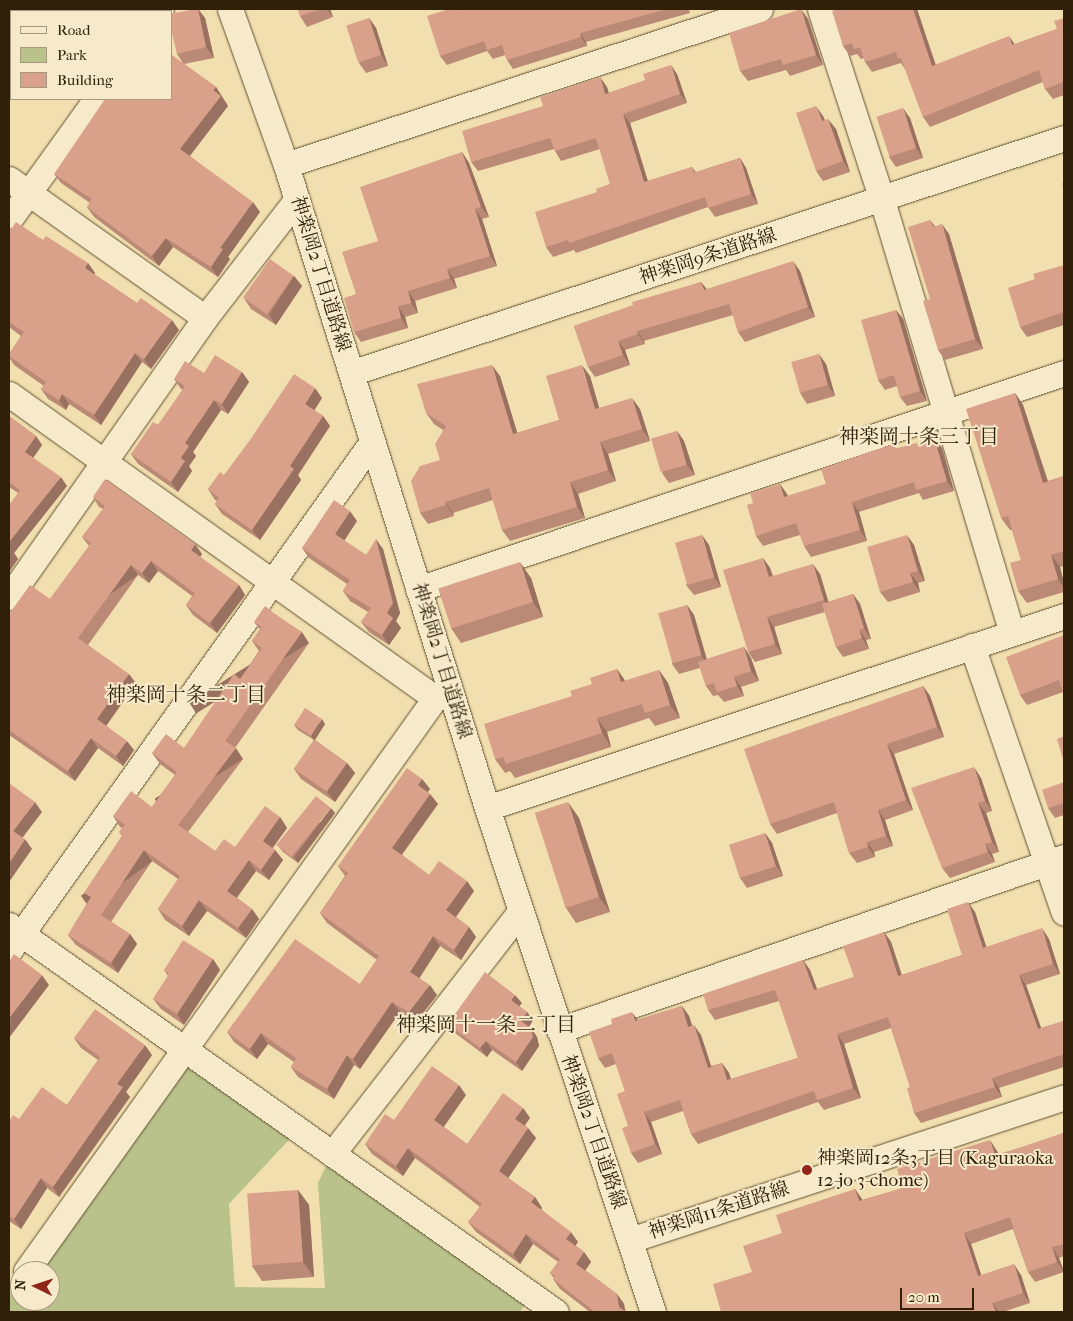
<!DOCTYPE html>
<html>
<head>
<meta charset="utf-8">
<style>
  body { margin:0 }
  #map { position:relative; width:1073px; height:1321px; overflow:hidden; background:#f2dfaf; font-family:"IM FELL French Canon","Noto Serif JP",serif }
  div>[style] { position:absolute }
  .green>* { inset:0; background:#bac28b }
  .roads { filter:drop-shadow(0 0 1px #605032) drop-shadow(0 0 1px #605032) }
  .minor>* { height:25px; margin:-12.5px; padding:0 12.5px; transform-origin:12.5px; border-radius:12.5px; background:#f7eacb }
  .wall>* { inset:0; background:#bb8a77 }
  .shaded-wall>* { inset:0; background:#997161; transform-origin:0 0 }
  .building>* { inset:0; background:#daa18a; transform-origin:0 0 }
  .dots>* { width:14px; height:14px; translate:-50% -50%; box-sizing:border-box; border:2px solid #f7eacb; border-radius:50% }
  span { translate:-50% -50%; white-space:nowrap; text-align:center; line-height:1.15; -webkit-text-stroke:4px #f7eacb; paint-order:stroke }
  .street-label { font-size:19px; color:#302009 }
  .poi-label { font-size:19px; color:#302009 }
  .left { translate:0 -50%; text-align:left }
  .neighbourhood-label { font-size:20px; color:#302009 }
  .frame { position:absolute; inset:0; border:10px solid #302009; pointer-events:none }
  .legend { position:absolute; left:10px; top:10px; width:162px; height:90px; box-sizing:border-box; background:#f7eacb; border:1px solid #a7997d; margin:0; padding:6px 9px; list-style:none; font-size:15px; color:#302009 }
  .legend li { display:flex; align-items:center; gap:10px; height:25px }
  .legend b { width:25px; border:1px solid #a7997d }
  .north { position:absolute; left:10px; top:1261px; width:50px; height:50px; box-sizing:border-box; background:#f7eacb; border:1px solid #a7997d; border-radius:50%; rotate:274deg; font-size:14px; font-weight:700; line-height:20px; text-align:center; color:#302009 }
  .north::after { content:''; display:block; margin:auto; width:18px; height:22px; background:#8f2418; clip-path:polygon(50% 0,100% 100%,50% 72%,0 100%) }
  .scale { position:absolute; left:900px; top:1288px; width:74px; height:22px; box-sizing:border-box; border:2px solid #302009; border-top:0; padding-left:6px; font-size:15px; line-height:18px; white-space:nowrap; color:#302009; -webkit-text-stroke:4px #f7eacb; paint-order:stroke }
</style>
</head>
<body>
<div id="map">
  <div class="green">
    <div style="clip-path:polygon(186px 1049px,298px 1130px,229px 1204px,235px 1287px,325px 1288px,318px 1183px,332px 1154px,532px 1294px,520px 1312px,9px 1312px,9px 1295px,20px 1279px,20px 1301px,50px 1301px,50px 1271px,26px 1271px)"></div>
  </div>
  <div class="roads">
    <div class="minor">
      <div style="left:230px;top:9px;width:166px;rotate:70.3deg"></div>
      <div style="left:286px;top:165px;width:674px;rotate:72.64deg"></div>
      <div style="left:487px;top:808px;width:531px;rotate:71.77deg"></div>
      <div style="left:820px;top:9px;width:201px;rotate:72deg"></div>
      <div style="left:882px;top:200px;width:452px;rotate:73.3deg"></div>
      <div style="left:160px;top:11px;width:2px;rotate:-63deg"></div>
      <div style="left:286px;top:165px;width:499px;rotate:-18.2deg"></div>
      <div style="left:9px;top:179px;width:240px;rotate:35.3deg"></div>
      <div style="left:9px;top:220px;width:149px;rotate:-54.3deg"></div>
      <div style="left:351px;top:373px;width:751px;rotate:-18.24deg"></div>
      <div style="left:9px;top:394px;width:523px;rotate:35.51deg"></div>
      <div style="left:435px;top:698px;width:17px;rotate:-17deg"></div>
      <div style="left:418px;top:589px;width:681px;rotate:-18.49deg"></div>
      <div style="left:9px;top:597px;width:341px;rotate:-54.9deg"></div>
      <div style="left:205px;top:318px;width:150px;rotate:-52.3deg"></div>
      <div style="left:972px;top:646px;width:282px;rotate:71deg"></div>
      <div style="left:487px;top:808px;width:608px;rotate:-18.41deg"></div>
      <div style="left:9px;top:925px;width:670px;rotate:35.28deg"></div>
      <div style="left:9px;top:951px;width:625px;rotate:-54.5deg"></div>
      <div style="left:559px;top:1030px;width:534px;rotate:-18.91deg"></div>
      <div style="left:332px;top:1154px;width:306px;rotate:-52.2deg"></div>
      <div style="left:630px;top:1240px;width:457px;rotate:-18.2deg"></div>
      <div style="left:26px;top:1271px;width:704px;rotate:-54.48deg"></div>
    </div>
  </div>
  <div class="wall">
    <div style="clip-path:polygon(198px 9px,205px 18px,214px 58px,184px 64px,216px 87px,228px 106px,190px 156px,260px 212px,228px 257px,230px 259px,218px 277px,173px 247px,159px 266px,94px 217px,87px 207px,90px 203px,61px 183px,54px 174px,171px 99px,183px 63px,177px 54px)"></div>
    <div style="clip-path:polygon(298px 9px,330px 9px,333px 17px,307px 27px,300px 16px)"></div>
    <div style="clip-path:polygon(463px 9px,689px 9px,690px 13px,586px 42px,587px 46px,513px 69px,507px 60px,505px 55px,493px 59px,487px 51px,447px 65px,440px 56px,458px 10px)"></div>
    <div style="clip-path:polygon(838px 9px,917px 9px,936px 65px,1015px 44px,1057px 29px,1064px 18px,1064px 95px,1053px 99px,1045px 89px,1043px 82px,930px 127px,923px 117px,905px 69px,901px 63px,872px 72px,865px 62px,864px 58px,861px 59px,857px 54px,850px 56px,843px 46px)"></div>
    <div style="clip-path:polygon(369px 18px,376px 28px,388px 66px,366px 73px,359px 63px)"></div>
    <div style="clip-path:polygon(808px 19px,823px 65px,790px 76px,786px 70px,748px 81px,740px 71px)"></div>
    <div style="clip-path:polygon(677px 74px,687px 103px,630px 123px,648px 181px,692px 167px,696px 172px,740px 158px,746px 168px,758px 204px,715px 217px,708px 207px,576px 253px,574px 250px,553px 257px,546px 247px,597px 192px,610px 184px,600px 149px,561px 161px,555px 151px,554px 149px,478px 171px,471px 162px,607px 87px,608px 93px)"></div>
    <div style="clip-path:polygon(823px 116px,825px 120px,836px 129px,850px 172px,823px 181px,816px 171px)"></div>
    <div style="clip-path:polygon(910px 118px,923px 158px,896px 167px,889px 157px)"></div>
    <div style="clip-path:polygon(462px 152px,469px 163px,489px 217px,482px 219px,497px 266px,454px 279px,457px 288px,415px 301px,418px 313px,405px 317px,408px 328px,361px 342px,354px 332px,356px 294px,378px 241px)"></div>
    <div style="clip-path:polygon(930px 220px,935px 226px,949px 234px,983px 349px,945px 360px,938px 350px,930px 299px)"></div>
    <div style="clip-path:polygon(9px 227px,43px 240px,88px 263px,95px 273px,94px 274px,137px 303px,179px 330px,151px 369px,142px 362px,101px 425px,69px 404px,66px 410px,48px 399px,41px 389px,44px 386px,14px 365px,9px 357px,9px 354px,21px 336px,9px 327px)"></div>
    <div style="clip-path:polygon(1064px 265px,1064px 325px,1027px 337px,1020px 327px)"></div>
    <div style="clip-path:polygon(800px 271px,815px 317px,745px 342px,738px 332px,733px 315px,644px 341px,645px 344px,625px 350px,630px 365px,595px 377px,588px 367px,574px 326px,701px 282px,707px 289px)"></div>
    <div style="clip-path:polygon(294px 276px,302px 286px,276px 325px,251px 309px,244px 298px)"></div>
    <div style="clip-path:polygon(896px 310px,903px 319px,927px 401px,907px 406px,900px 397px,897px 386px,885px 390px,878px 380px)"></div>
    <div style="clip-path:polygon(826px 364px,835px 396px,807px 404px,800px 393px)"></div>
    <div style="clip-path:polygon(242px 372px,249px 382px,228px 414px,221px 410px,193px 452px,196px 456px,189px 466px,192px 471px,178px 492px,138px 464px,131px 454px,158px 425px,183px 390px,181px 389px,174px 379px,204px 373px)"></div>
    <div style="clip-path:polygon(500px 376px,517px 433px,559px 420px,590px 376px,599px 408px,640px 409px,650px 441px,608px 454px,616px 481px,578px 494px,585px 518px,510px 541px,502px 530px,493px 500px,453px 513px,454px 516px,428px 524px,420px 513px,440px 460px,443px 430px,434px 424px,426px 413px)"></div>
    <div style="clip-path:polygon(1015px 393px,1023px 405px,1048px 481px,1064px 476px,1064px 566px,1060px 567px,1064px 583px,1064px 592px,1027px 603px,1018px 591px,1021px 560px,1012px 530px,1010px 530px,1001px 518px)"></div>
    <div style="clip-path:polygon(322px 398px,314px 410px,323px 416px,330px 426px,298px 475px,301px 480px,260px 540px,222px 514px,215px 504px,217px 501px,215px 500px,208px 489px,224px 475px)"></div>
    <div style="clip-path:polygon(9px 416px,36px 436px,42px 445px,33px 458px,67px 486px,14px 553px,18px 559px,9px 572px,18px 493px,9px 487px)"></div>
    <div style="clip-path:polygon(677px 431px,684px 441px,695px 475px,669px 483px,662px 473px)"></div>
    <div style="clip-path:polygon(893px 444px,896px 449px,942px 448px,954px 491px,923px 500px,919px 493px,859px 512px,867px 541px,811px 557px,804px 546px,800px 535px,763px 546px,756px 536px,753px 503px,780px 484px,788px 496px,826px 484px)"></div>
    <div style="clip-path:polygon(93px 497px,202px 554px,200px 557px,239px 585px,245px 595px,217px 633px,193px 615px,186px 605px,192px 596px,158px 571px,149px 583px,138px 575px,88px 645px,136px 683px,106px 726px,134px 750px,123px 766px,98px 748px,75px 781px,9px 735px,9px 614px,50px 599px,89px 546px,82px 537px,103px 509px,99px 507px)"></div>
    <div style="clip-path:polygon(357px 521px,344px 541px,366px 555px,383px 549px,400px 613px,396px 621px,401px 628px,389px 645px,369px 632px,361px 622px,368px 612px,350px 601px,343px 591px,347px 584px,309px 558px,302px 548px)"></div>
    <div style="clip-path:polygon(709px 545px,721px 587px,694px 595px,686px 585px)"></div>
    <div style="clip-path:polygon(914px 545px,925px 581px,918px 583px,920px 592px,888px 602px,880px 592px)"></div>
    <div style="clip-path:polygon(763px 558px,770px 568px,773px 576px,820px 574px,828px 602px,853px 594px,860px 604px,871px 639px,866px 640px,869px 649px,843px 657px,836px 647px,825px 612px,774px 627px,782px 654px,755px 662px,748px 652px)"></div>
    <div style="clip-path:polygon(531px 578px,543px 617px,461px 643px,451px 628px)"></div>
    <div style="clip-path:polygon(687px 605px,694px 615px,707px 659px,744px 647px,751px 658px,759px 681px,741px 687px,744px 696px,724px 702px,718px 695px,713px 696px,706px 686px,700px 668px,679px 674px,672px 664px)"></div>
    <div style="clip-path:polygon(275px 614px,309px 643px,235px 748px,243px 759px,188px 832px,215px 851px,235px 847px,280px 817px,287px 828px,273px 848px,275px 850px,283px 860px,269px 880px,256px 871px,237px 898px,252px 909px,259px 919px,246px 938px,207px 911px,189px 936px,165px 920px,158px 909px,178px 879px,152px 861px,111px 922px,130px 934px,137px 944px,118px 973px,76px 945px,68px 935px,89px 900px,84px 893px,122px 836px,119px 832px,122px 828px,120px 827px,113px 816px,152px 807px,175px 775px,160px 764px,152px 753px,184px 748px,240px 679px,259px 651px,252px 641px,260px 629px,258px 627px,254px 622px)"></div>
    <div style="clip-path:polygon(1064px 635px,1063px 692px,1027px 705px,1020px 695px)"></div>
    <div style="clip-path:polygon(617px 669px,625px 681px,659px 670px,668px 683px,680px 718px,655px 726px,649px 718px,607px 732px,611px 747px,515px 778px,510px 771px,505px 773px,495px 759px,572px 696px)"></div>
    <div style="clip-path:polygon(923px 686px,930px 696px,944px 737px,894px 754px,913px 810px,885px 820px,893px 846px,874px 852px,875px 857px,857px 863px,849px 853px,837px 813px,777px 834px,770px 824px)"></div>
    <div style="clip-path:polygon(325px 724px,315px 740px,347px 763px,355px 773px,335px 802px,301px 779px,294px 769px,314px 740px,298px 730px,294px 725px)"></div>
    <div style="clip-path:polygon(981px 778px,992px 811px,986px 813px,999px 852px,992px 854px,995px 862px,950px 878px,942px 868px)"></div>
    <div style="clip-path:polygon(422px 779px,430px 789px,428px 792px,438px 804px,402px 855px,429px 875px,474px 891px,456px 917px,469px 927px,476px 937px,461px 960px,440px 946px,419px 978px,437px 995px,435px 998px,416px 1022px,400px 1012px,360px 1069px,354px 1065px,334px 1099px,298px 1077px,291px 1067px,294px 1062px,268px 1044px,257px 1059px,234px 1042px,227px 1032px,360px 984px,377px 960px,327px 923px,320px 913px,345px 876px,338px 866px)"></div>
    <div style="clip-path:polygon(1064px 782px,1064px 815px,1055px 818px,1048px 808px)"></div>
    <div style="clip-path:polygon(335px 813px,298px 863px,283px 852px,279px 847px)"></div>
    <div style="clip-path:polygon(579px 818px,610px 912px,576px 923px,566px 908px)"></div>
    <div style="clip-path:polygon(765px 833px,772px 843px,783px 876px,747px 888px,740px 878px)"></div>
    <div style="clip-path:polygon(975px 912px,986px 947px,1049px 939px,1060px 974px,1026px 985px,1041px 1028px,1064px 1021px,1064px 1067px,999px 1088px,1002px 1097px,921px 1123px,914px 1113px,910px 1087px,891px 1028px,844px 1044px,861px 1098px,824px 1110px,818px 1102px,698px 1144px,691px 1134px,683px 1111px,651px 1122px,662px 1154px,638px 1163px,631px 1153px,625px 1091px,616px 1064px,605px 1068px,598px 1058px,637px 1020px,682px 1006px,689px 1016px,692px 1026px,701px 1035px,711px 1066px,722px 1063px,729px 1073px,731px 1079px,798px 1058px,779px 1001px,715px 1020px,708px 1010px,803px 960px,810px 970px,817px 989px,854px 977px,884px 932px,891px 942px,902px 975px,962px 955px)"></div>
    <div style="clip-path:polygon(213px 959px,220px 970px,184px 1025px,161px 1009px,153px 999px,168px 976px,164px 970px)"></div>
    <div style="clip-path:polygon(522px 1003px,519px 1006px,527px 1012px,533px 1020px,529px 1027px,537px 1037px,539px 1046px,522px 1071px,492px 1050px,487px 1057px,455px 1033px,448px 1024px)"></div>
    <div style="clip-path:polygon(74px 1038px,152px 1055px,126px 1092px,130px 1097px,59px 1197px,47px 1188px,21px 1229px,9px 1221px,9px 1121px,19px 1119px,67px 1105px,98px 1060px,81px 1048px)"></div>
    <div style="clip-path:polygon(466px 1095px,444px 1127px,467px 1144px,523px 1108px,530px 1118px,525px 1125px,536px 1138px,508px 1178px,535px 1197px,542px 1208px,541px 1209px,578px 1242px,575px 1245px,584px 1252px,591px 1262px,585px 1270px,617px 1294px,624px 1304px,626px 1312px,590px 1312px,560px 1289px,553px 1279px,554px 1278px,550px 1273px,558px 1262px,533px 1244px,520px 1264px,476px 1232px,468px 1222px,480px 1207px,461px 1192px,415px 1158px,403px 1176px,372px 1154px,365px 1144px,394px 1120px)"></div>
    <div style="clip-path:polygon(1064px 1135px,1064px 1256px,1059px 1258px,1064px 1272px,1035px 1282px,1028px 1272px,1013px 1229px,971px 1244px,981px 1275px,1021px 1275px,1030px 1303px,1003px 1312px,721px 1312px,782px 1233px,855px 1189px,862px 1200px,903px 1188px,997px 1151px,999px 1154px)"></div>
    <div style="clip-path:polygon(298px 1190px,309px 1205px,314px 1277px,262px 1281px,252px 1266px)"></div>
  </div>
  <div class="shaded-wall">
    <div style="clip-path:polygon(132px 9px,145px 9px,143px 11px,130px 11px)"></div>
    <div style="clip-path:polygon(198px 9px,205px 18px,214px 58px,206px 47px)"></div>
    <div style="clip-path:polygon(327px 9px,330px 9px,333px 17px)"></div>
    <div style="clip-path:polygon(801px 9px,808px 19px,823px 65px,816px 55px)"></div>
    <div style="clip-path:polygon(913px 9px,917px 9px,939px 77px,932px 66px)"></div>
    <div style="clip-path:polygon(369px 18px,376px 28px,388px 66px,381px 55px)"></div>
    <div style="clip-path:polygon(580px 33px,586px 42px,587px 46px,581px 37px)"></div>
    <div style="clip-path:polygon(1009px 36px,1016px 46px,1012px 45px)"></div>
    <div style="clip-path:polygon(671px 65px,677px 74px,687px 103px,680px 94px)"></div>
    <div style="clip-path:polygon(10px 77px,11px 78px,11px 96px,9px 99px,9px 79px)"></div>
    <div style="clip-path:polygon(600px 77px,607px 87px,612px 103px,605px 94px)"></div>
    <div style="clip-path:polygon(216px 87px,228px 106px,187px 159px,180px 149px)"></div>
    <div style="clip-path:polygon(816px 106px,823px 116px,829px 131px,822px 121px)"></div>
    <div style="clip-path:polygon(903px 108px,910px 118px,923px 158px,916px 148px)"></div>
    <div style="clip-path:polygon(623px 114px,630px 123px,651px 192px,644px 182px)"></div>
    <div style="clip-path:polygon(828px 119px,836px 129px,850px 172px,843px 161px)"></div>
    <div style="clip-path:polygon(462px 152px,469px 163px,489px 217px,481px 207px)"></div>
    <div style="clip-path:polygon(740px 158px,746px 168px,758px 204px,751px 194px)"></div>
    <div style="clip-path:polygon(253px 202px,260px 212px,228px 257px,230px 259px,218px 277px,211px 267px,220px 248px)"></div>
    <div style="clip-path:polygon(475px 209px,482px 219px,497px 266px,490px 256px)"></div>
    <div style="clip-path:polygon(942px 224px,949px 234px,983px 349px,975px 339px)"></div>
    <div style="clip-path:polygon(166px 238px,173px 247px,159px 266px,152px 256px)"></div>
    <div style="clip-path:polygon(793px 261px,800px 271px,815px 317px,808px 307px)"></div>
    <div style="clip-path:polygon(88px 263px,95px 273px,92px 277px,85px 268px)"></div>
    <div style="clip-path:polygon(447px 269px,454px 279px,457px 288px,450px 278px)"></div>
    <div style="clip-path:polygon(294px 276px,302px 286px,276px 325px,269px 315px)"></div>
    <div style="clip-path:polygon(701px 282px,708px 292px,704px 290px)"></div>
    <div style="clip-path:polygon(408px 291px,415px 301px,418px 313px,411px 303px)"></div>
    <div style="clip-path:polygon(398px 306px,405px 317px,408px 328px,401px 318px)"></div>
    <div style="clip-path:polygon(896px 310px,903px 319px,927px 401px,920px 391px)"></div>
    <div style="clip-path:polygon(172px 320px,179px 330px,151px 369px,144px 359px)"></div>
    <div style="clip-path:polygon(637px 331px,644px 341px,645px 344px,638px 334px)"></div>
    <div style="clip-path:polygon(618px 341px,625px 350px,630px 365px,623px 355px)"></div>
    <div style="clip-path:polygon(135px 353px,142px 362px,101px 425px,94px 415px)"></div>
    <div style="clip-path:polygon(819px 354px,826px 364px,835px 396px,828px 385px)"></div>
    <div style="clip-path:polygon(492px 365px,500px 376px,521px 445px,513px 434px)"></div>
    <div style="clip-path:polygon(582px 365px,590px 376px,603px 421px,595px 409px)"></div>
    <div style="clip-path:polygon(242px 372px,249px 382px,228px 414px,222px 404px)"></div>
    <div style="clip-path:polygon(315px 388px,322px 398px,312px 414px,305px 404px)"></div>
    <div style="clip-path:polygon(1015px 393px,1023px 405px,1052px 495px,1043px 483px)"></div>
    <div style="clip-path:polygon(62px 394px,69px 404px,66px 410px,59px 400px)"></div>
    <div style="clip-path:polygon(632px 398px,640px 409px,650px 441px,642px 429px)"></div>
    <div style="clip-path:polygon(214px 400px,221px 410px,193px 452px,196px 456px,189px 466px,192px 471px,178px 492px,171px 482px,181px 458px,185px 443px)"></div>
    <div style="clip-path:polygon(323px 416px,330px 426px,298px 475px,301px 480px,260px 540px,252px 530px,290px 466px)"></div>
    <div style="clip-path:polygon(677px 431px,684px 441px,695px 475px,687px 465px)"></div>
    <div style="clip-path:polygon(36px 436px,42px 445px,31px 461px,25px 452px)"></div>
    <div style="clip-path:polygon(934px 438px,942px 448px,954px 491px,947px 481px)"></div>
    <div style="clip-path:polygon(600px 442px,608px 454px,616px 481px,608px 470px)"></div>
    <div style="clip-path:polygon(61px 477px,67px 486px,14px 553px,18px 559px,9px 572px,9px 542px)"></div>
    <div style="clip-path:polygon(570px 482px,578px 494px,585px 518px,577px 507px)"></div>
    <div style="clip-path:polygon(780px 484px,787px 494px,791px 508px,784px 497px)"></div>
    <div style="clip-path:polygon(445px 502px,453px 513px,454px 516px,446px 505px)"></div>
    <div style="clip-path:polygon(852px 502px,859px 512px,867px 541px,860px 530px)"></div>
    <div style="clip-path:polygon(350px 511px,357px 521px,342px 544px,335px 534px)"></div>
    <div style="clip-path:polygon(702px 535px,709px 545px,721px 587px,714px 577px)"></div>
    <div style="clip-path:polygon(907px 535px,914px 545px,925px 581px,918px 571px)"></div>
    <div style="clip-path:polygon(376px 539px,383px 549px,400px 613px,396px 621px,401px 628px,389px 645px,382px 635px,387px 613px)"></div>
    <div style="clip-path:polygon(195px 544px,202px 554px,198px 560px,191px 550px)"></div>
    <div style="clip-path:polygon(1051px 555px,1060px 567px,1064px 583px,1064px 588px,1058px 579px)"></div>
    <div style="clip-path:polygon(763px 558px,770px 568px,776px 587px,769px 577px)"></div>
    <div style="clip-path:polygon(151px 561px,158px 571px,149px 583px,142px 573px)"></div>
    <div style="clip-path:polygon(520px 562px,531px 578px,543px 617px,533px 602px)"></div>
    <div style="clip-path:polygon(813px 564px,820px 574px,831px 610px,824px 600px)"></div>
    <div style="left:131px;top:565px;width:12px;height:90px;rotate:55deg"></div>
    <div style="clip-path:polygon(910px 573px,918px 583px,920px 592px,913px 582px)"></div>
    <div style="clip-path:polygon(239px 585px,245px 595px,217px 633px,210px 623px)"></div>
    <div style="clip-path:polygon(853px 594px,860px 604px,871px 639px,864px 628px)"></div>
    <div style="clip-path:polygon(687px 605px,694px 615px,708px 665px,701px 655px)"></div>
    <div style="clip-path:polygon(767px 617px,774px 627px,782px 654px,775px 644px)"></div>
    <div style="clip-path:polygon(859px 630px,866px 640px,869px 649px,862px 638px)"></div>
    <div style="left:302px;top:632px;width:13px;height:133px;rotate:58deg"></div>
    <div style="clip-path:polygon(744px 647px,751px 658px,759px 681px,751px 671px)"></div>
    <div style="clip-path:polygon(617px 669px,626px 682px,621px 682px)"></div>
    <div style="clip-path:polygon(659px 670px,668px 683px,680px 718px,670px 705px)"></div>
    <div style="clip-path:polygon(129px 674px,136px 683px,104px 729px,97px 719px)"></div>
    <div style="clip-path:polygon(734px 677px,741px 687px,744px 696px,737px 686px)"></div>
    <div style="clip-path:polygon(923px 686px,930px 696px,944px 737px,937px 727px)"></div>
    <div style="clip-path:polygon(597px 718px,607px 732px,611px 747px,602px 733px)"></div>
    <div style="clip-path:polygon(322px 719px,325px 724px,314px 741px,311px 735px)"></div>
    <div style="clip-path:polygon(91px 738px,98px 748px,75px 781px,68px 771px)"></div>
    <div style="clip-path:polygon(127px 741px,134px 750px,123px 766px,116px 756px)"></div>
    <div style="clip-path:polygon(887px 744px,894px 754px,913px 810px,906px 800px)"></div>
    <div style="left:236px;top:748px;width:13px;height:96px;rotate:58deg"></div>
    <div style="clip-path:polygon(347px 763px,355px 773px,335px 802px,327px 792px)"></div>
    <div style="clip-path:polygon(974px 767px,981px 778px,992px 811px,985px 801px)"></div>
    <div style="clip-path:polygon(422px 779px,430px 789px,425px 795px,418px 785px)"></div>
    <div style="clip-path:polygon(430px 794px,438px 804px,399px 858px,392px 848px)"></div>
    <div style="clip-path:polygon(35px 802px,42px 812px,20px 841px,13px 831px)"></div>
    <div style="clip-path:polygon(568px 802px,579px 818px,610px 912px,599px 897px)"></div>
    <div style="clip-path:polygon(978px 803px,986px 813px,999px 852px,992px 842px)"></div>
    <div style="clip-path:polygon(331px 808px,335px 813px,298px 863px,294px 857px)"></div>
    <div style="clip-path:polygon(878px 810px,885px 820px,893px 846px,886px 836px)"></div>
    <div style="clip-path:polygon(280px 817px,287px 828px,270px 851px,263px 841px)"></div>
    <div style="clip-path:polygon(765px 833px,772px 843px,783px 876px,776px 866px)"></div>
    <div style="clip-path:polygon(25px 839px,32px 849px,9px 882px,9px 863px)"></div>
    <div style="clip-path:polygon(867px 842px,874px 852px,875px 857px,868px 847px)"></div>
    <div style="clip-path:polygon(985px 844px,992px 854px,995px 862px,988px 852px)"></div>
    <div style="left:144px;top:850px;width:14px;height:78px;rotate:54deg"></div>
    <div style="clip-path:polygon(275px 850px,283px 860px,269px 880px,261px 870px)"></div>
    <div style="clip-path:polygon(249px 860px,256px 871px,234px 901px,227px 891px)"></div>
    <div style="clip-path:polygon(467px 881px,474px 891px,453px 921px,446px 910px)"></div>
    <div style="clip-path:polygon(199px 900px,207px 911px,189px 936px,182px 926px)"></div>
    <div style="clip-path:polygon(968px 902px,975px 912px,990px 958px,983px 948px)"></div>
    <div style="clip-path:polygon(252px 909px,259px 919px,246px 938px,238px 928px)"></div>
    <div style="clip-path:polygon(469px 927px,476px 937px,461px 960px,454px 950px)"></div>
    <div style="clip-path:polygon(1042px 928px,1049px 939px,1060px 974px,1053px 964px)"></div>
    <div style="clip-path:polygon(884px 932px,891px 942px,905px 986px,898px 976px)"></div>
    <div style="clip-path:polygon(130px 934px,137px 944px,118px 973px,111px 963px)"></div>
    <div style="clip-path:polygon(433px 936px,440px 946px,417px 982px,410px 972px)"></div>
    <div style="clip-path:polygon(213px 959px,220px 970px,184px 1025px,177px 1014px)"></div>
    <div style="clip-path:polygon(803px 960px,810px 970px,821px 1000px,814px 990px)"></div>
    <div style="clip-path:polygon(42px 975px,49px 985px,9px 1038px,9px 1018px)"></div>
    <div style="clip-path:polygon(1019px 975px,1026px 985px,1045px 1039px,1038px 1029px)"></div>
    <div style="clip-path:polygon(430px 985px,437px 995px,416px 1022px,409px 1012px)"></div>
    <div style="clip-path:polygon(515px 995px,522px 1003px,517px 1009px,511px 1000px)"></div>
    <div style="clip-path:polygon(392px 1002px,400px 1012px,360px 1069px,353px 1059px)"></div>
    <div style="clip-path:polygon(682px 1006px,689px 1016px,696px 1037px,688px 1027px)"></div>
    <div style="clip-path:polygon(527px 1012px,533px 1020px,527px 1030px,521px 1021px)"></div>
    <div style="clip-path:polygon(632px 1012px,639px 1022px,635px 1021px)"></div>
    <div style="clip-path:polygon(694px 1025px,701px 1035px,715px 1078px,708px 1068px)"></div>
    <div style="clip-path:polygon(531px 1028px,537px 1037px,539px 1046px,522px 1071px,516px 1062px)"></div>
    <div style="clip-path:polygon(261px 1033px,268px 1044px,257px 1059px,250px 1049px)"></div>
    <div style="clip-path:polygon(837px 1034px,844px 1044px,861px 1098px,853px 1088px)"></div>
    <div style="clip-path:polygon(486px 1041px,492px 1050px,487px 1057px,480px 1048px)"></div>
    <div style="clip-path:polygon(145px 1045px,152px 1055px,126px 1092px,130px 1097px,59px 1197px,53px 1187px,117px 1084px)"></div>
    <div style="clip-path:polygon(347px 1055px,354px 1065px,334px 1099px,327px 1089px)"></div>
    <div style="clip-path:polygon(722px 1063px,729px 1073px,734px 1090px,727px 1080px)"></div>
    <div style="clip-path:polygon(992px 1078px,999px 1088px,1002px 1097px,995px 1087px)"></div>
    <div style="clip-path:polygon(459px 1085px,466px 1095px,441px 1130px,434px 1120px)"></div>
    <div style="clip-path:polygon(523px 1108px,530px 1118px,522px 1129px,515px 1119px)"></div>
    <div style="clip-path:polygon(644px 1112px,651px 1122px,662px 1154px,655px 1144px)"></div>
    <div style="clip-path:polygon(528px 1128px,536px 1138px,506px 1181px,499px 1171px)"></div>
    <div style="clip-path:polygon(990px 1140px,997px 1151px,1003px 1166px,995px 1156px)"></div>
    <div style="clip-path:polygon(408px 1148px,415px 1158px,403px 1176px,396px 1166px)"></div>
    <div style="clip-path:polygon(41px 1178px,47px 1188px,21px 1229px,14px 1219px)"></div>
    <div style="clip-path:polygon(855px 1189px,862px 1199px,866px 1212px,859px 1201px)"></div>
    <div style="clip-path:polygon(298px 1190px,309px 1205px,314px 1277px,303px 1262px)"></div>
    <div style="clip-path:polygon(535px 1197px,542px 1208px,538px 1212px,531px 1202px)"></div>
    <div style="clip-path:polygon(571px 1232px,578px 1242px,573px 1249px,566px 1239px)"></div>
    <div style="clip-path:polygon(964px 1233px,971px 1244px,985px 1286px,978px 1276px)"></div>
    <div style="clip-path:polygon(526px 1234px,533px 1244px,520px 1264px,513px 1254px)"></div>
    <div style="clip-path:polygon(1052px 1247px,1059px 1258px,1064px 1272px,1057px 1262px)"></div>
    <div style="clip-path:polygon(584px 1252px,591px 1262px,583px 1274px,576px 1264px)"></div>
    <div style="clip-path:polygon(1014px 1264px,1021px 1275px,1030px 1303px,1023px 1293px)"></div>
    <div style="clip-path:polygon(617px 1294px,624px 1304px,625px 1312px,619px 1307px)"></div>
    <div style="clip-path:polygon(992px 1303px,999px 1312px,996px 1312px)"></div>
  </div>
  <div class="building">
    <div style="clip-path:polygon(33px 9px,43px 9px,46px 11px,31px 11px)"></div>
    <div style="left:51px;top:9px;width:81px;height:2px"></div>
    <div style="clip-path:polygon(194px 9px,198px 9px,206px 47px,177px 54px,171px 29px,171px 14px)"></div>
    <div style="clip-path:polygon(298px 9px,321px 9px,300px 16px)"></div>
    <div style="clip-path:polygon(449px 9px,456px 9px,457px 11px,463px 9px,667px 9px,580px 33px,581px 37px,507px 60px,502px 45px,487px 50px,484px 41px,440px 56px,427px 16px)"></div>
    <div style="clip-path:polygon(801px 9px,816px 55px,783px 65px,781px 59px,740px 71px,729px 33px)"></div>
    <div style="clip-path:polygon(838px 9px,913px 9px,932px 66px,1009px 36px,1012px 45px,1057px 29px,1054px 21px,1064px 18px,1064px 82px,1045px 89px,1039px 70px,923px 117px,901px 58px,898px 59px,896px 52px,865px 62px,860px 47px,854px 49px,852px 43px,843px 46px,832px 11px)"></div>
    <div style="left:369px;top:18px;width:39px;height:24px;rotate:72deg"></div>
    <div style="clip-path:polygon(11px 40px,11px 78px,10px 77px,9px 79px,9px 43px)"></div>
    <div style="clip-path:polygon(172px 55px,216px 87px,213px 90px,221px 96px,180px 149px,253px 202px,220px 248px,223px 249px,211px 267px,166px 238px,152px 256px,87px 207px,92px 199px,54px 174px,105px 99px,171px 99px,171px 56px)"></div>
    <div style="clip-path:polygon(671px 65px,680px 94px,623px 114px,644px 182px,692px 167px,694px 173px,740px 158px,751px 194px,708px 208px,705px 197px,569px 243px,568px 240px,546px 247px,535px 212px,597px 192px,596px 189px,610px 184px,596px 138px,555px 151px,550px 138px,471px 162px,462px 131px,543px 106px,540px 97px,600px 77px,605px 94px,645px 80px,643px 74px)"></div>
    <div style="clip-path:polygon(816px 106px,822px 121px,828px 119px,843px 161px,816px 171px,796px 113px)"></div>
    <div style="left:903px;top:108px;width:42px;height:28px;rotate:72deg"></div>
    <div style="clip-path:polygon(462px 152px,481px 207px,475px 209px,490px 256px,447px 269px,450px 278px,408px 291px,411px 303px,398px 306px,401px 318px,354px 332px,344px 298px,356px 294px,342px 252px,378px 241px,360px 187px)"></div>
    <div style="clip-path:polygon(1062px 183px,1064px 183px,1064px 191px)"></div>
    <div style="clip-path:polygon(930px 220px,933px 227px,942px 224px,975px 339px,938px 350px,923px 301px,930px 299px,908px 227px)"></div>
    <div style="clip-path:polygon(16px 222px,43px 240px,46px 236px,88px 263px,85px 268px,137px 303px,141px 298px,172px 320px,144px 359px,135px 353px,94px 415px,62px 394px,59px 400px,41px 389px,46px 382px,9px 356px,9px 354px,24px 332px,9px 322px,9px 227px,12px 228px)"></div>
    <div style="left:270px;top:259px;width:29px;height:47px;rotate:35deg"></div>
    <div style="clip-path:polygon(793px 261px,808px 307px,738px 332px,729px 304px,637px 331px,638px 334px,618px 341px,623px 355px,588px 367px,574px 326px,633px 305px,632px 302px,701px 282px,704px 290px)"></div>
    <div style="clip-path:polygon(1064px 265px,1064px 312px,1020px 327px,1008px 288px,1035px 279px,1033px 274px)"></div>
    <div style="clip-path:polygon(896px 310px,920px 391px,900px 397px,894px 375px,878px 380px,861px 320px)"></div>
    <div style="left:819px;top:354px;width:32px;height:29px;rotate:74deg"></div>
    <div style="clip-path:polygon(215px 355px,242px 372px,222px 404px,214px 400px,185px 443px,189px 446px,181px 458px,185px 461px,171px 482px,131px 454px,153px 422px,158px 425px,185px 386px,174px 379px,185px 361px,204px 373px)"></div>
    <div style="clip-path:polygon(492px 365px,513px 434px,559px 420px,546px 376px,582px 365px,595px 409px,632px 398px,642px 429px,600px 442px,608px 470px,570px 482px,577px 507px,502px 530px,489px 488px,445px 502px,446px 505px,420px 513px,411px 481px,420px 466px,440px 460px,435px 444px,446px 426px,426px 413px,417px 384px)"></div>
    <div style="clip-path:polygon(294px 374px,315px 388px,305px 404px,323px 416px,290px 466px,294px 469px,252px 530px,215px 504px,219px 498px,208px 489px,220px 472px,224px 475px,250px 440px)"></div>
    <div style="clip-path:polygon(1015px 393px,1043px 483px,1064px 476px,1064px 551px,1051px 555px,1058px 579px,1018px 591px,1010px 563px,1021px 560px,1008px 516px,1001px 518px,966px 409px)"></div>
    <div style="clip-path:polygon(9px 416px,36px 436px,25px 452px,61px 477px,9px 542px,9px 505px,20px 490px,9px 482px)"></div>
    <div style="left:677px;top:431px;width:35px;height:27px;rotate:74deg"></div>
    <div style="clip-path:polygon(934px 438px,947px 481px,916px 490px,914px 482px,852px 502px,860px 530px,804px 546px,796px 523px,756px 536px,747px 505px,753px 503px,750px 493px,780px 484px,784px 497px,826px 484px,821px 469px,893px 444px,894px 449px)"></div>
    <div style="clip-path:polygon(105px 479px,195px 544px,191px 550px,239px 585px,210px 623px,186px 605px,195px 593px,151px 561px,142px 573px,131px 565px,78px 638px,129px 674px,97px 719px,127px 741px,116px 756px,91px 738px,68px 771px,9px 730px,9px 614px,30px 585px,50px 599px,91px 543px,82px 537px,105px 506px,93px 497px)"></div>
    <div style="clip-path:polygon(334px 500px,350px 511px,335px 534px,366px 555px,376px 539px,393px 603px,387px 613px,393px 618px,382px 635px,361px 622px,371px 608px,343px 591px,350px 580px,302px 548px)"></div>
    <div style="left:702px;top:535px;width:44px;height:28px;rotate:74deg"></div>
    <div style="clip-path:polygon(907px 535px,918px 571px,910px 573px,913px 582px,880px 592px,867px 547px)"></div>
    <div style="clip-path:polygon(763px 558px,769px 577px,813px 564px,824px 600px,767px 617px,775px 644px,748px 652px,723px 570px)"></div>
    <div style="left:520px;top:562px;width:42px;height:86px;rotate:72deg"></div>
    <div style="clip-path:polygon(853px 594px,864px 628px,859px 630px,862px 638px,836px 647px,822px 604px)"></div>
    <div style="left:687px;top:605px;width:52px;height:30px;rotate:74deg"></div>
    <div style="clip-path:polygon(265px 606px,274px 613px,272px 612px,262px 627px,254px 622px)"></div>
    <div style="clip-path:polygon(272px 612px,302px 632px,225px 741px,236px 748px,178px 825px,215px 851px,224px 839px,235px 847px,265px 806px,280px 817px,263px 841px,275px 850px,261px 870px,249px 860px,227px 891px,252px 909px,238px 928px,199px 900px,182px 926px,158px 909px,180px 876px,144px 850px,101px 915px,130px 934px,111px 963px,68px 935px,91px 897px,84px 893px,123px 835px,119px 832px,125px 825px,113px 816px,131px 791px,152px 807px,177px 772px,152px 753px,166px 734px,184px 748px,234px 674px,240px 679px,262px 648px,252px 641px)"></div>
    <div style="clip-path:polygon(1064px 635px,1064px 696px,1059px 680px,1020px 695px,1006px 657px)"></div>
    <div style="clip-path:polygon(744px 647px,751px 671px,734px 677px,737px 686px,717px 692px,714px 683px,706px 686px,698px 662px)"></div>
    <div style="clip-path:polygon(617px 669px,621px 682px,659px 670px,670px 705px,645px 713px,642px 704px,597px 718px,602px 733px,506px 764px,503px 757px,495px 759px,484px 724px,572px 696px,570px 691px,592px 684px,590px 678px)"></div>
    <div style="clip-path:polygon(923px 686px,937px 727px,887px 744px,906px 800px,878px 810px,886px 836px,867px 842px,868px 847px,849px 853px,834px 802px,770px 824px,744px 749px)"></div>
    <div style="left:305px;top:708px;width:20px;height:20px;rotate:33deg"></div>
    <div style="clip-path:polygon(1064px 736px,1064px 762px,1057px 739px)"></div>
    <div style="left:314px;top:740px;width:40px;height:35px;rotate:35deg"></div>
    <div style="clip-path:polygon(974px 767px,985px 801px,978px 803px,992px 842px,985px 844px,988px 852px,942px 868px,911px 788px)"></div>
    <div style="clip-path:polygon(407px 768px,422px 779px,418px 785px,430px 794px,392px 848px,429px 875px,439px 861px,467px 881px,446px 910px,469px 927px,454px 950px,433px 936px,410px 972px,430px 985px,428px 987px,409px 1012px,392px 1002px,353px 1059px,347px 1055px,327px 1089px,291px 1067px,296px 1058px,261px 1033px,250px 1049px,227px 1032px,295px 939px,360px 984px,379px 956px,320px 913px,348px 873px,338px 866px)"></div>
    <div style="clip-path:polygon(1064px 782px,1064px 803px,1048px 808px,1042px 790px)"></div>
    <div style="clip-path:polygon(9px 783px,35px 802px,13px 831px,25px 839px,9px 863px)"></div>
    <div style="left:316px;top:796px;width:19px;height:63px;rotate:39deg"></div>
    <div style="left:568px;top:802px;width:100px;height:35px;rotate:72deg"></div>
    <div style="left:765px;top:833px;width:35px;height:38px;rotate:72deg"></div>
    <div style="clip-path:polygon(968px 902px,983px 948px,1042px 928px,1053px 964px,1019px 975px,1038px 1029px,1064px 1021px,1064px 1054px,992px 1078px,995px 1087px,914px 1113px,907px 1088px,910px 1087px,888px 1017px,837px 1034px,853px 1088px,817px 1100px,814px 1091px,691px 1134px,680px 1100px,644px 1112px,655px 1144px,631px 1153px,622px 1128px,628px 1126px,617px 1094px,625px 1091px,612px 1053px,598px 1058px,589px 1032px,612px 1024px,611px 1019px,632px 1012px,635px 1021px,682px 1006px,688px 1027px,694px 1025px,708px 1068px,722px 1063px,727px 1080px,798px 1058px,775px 990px,708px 1010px,703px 994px,803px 960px,814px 990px,854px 977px,843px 946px,884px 932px,898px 976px,962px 955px,947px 909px)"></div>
    <div style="clip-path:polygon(183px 940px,213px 959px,177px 1014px,153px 999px,169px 974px,164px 970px)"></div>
    <div style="clip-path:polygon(14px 954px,42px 975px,9px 1018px,9px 962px)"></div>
    <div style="clip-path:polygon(485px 972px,515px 995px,511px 1000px,527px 1012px,521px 1021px,531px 1028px,533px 1037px,516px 1062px,486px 1041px,480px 1048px,448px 1024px)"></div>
    <div style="clip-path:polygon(95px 1009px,145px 1045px,117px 1084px,123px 1087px,53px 1187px,41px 1178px,14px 1219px,9px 1216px,9px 1121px,13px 1115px,19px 1119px,42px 1087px,67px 1105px,100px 1057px,74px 1038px)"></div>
    <div style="clip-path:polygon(432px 1066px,459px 1085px,434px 1120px,467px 1144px,503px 1093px,523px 1108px,515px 1119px,528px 1128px,499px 1171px,535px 1197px,531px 1202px,571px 1232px,566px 1239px,584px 1252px,576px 1264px,617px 1294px,619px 1307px,626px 1312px,595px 1312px,553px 1279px,555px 1276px,550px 1273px,560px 1259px,526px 1234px,513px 1254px,468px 1222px,482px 1204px,454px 1182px,408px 1148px,396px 1166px,365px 1144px,385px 1114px,394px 1120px)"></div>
    <div style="clip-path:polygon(1063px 1133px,1064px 1137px,1064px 1244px,1052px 1247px,1057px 1262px,1028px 1272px,1010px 1217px,964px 1233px,978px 1276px,1014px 1264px,1023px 1293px,992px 1303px,996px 1312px,721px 1312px,713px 1284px,752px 1272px,743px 1246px,782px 1233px,776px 1215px,855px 1189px,859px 1201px,903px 1188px,897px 1169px,990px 1140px,995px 1156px)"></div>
    <div style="left:298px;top:1190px;width:72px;height:51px;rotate:86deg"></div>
  </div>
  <div class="dots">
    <div style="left:807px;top:1170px;background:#8f2418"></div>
  </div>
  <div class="street-label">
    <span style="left:708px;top:257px;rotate:-18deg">神楽岡9条道路線</span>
    <span style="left:320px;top:274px;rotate:73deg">神楽岡2丁目道路線</span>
    <span style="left:441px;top:661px;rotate:73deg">神楽岡2丁目道路線</span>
    <span style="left:593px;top:1132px;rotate:71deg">神楽岡2丁目道路線</span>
    <span style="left:719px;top:1211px;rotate:-18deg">神楽岡11条道路線</span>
  </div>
  <div class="poi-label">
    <span class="left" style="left:817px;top:1170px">神楽岡12条3丁目 (Kaguraoka<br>12-jo 3-chome)</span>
  </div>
  <div class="neighbourhood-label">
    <span style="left:919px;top:436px">神楽岡十条三丁目</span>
    <span style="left:186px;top:694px">神楽岡十条二丁目</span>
    <span style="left:486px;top:1024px">神楽岡十一条二丁目</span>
  </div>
  <div class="frame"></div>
  <ul class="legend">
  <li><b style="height:6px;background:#f7eacb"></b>Road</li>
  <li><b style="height:14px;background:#bac28b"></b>Park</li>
  <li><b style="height:14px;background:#daa18a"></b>Building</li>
  </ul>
  <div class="north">N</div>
  <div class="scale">20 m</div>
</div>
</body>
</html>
